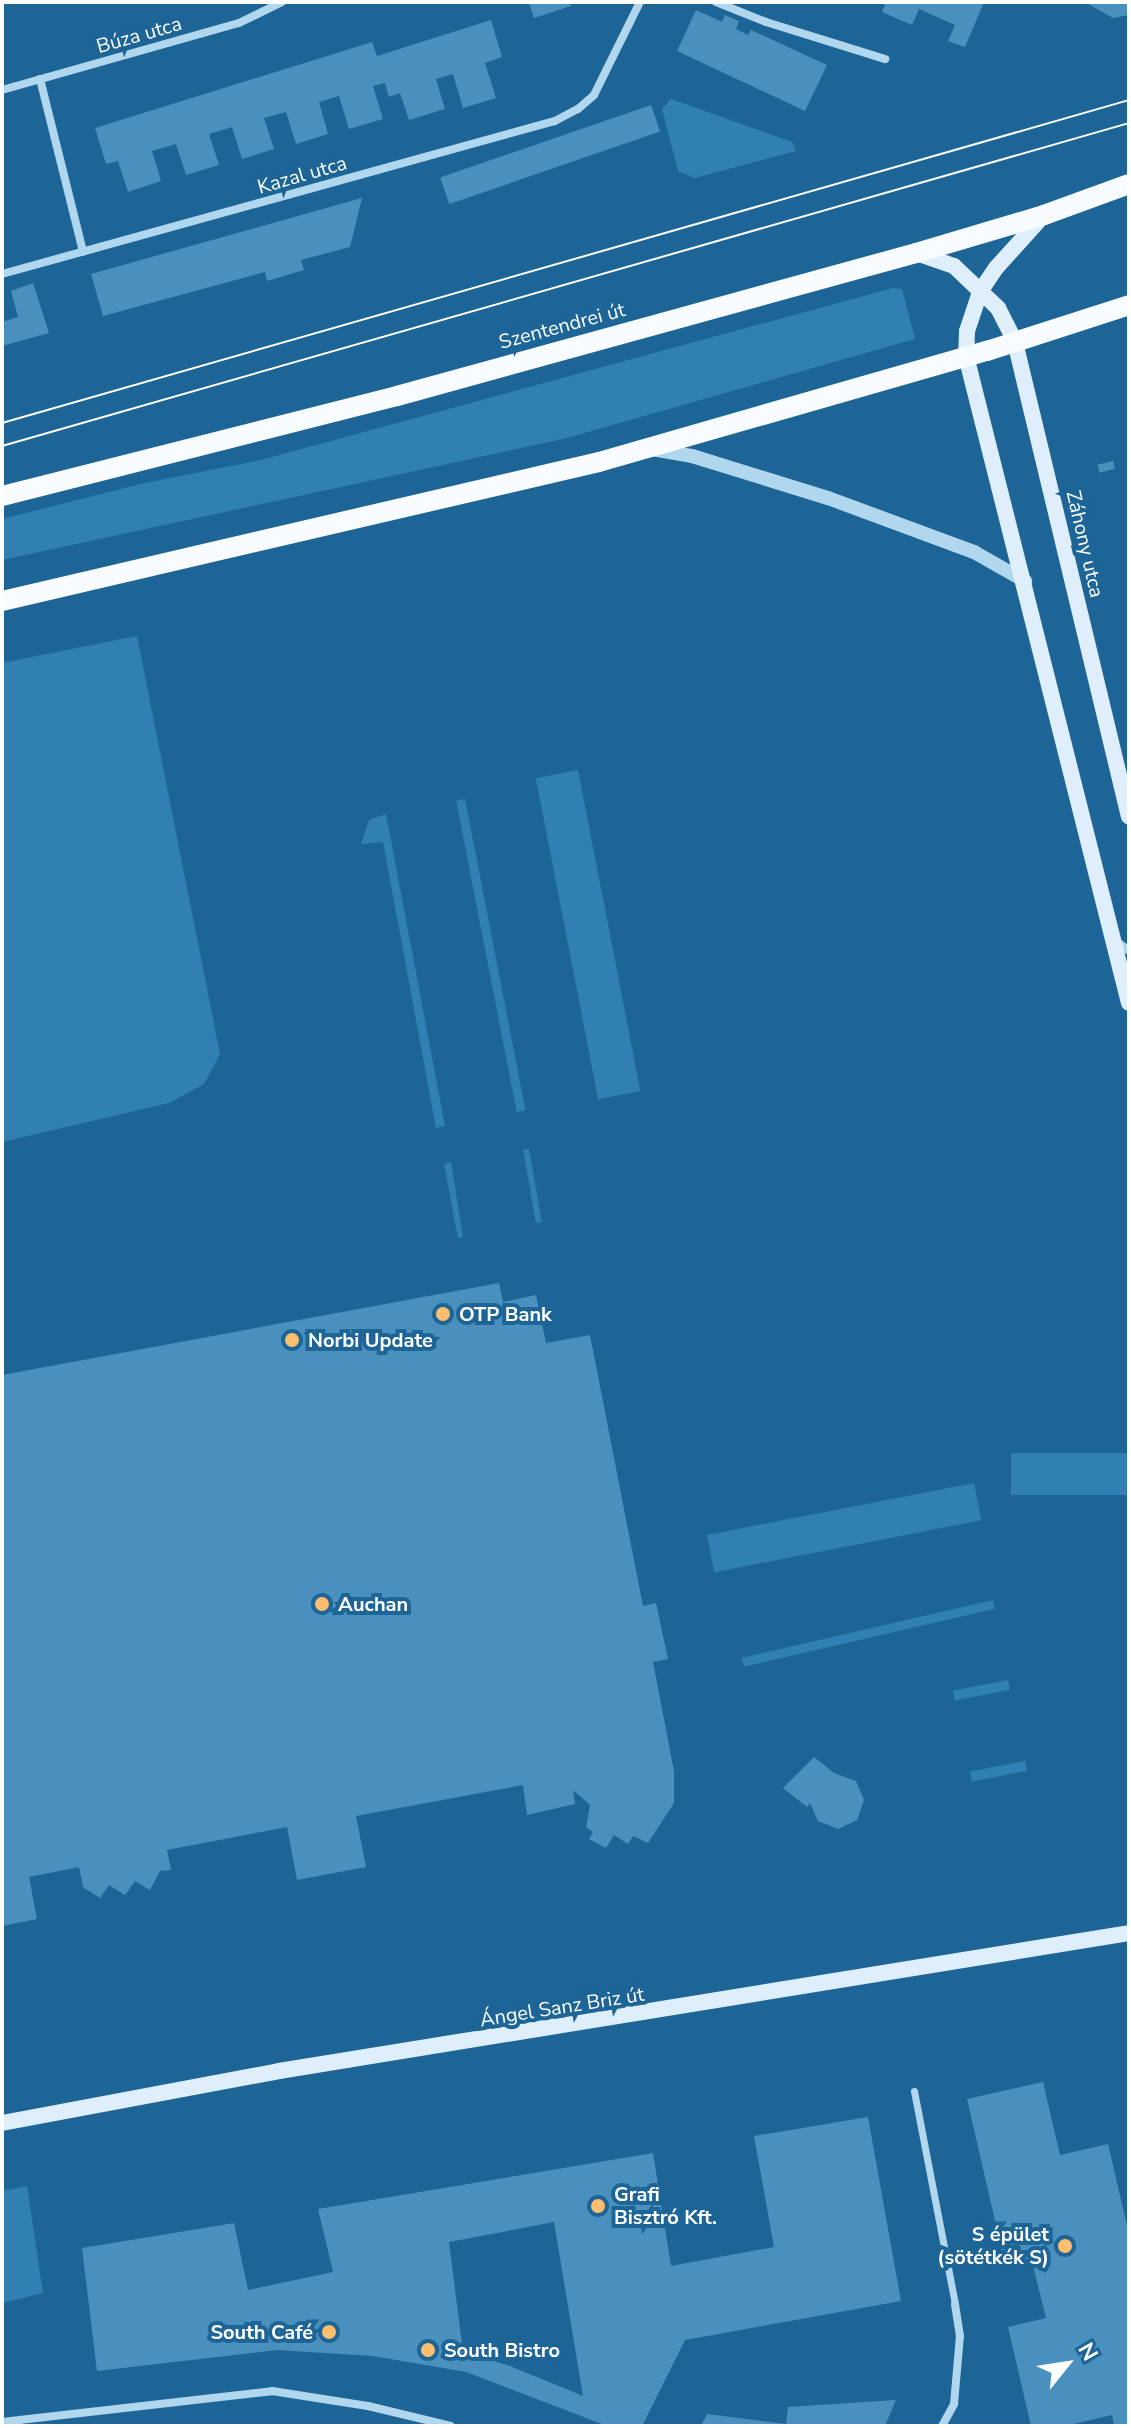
<!DOCTYPE html>
<html>
<head>
<meta charset="utf-8">
<style>
  body { margin:0 }
  #map { position:relative; width:1131px; height:2428px; overflow:hidden; background:#1d6596; font-family:"Nunito Sans",sans-serif }
  div>[style] { position:absolute }
  .green>* { inset:0; background:#3180b4; transform-origin:0 0 }
  .building>* { inset:0; background:#4a90be; transform-origin:0 0 }
  .pedestrian>* { height:7px; margin:-3.5px; padding:0 3.5px; transform-origin:3.5px; border-radius:3.5px; background:#b1d7ef }
  .minor>* { height:8px; margin:-4px; padding:0 4px; transform-origin:4px; border-radius:4px; background:#b1d7ef }
  .tertiary>* { height:14px; margin:-7px; padding:0 7px; transform-origin:7px; border-radius:7px; background:#b1d7ef }
  .secondary>* { height:16px; margin:-8px; padding:0 8px; transform-origin:8px; border-radius:8px; background:#deeffb }
  .primary>* { height:20px; margin:-10px; padding:0 10px; transform-origin:10px; border-radius:10px; background:#f9fcff }
  .tram>* { height:2px; margin:-1px; padding:0 1px; transform-origin:1px; border-radius:1px; background:#fff }
  .dots>* { width:22px; height:22px; translate:-50% -50%; box-sizing:border-box; border:4px solid #1d6596; border-radius:50% }
  span { translate:-50% -50%; white-space:nowrap; text-align:center; line-height:1.15; -webkit-text-stroke:8px #1d6596; paint-order:stroke }
  .street-label { font-size:20px; color:#fff }
  .poi-label { font-size:20px; color:#fff; font-weight:700 }
  .left { translate:0 -50%; text-align:left }
  .right { translate:-100% -50%; text-align:right }
  .frame { position:absolute; inset:0; border:4px solid #fff; pointer-events:none }
  .north { position:absolute; left:1027px; top:2324px; width:80px; height:80px; -webkit-text-stroke:6px #1d6596; paint-order:stroke; rotate:60deg; font-size:22px; font-weight:700; line-height:32px; text-align:center; color:#fff }
  .north::after { content:''; display:block; margin:auto; width:28px; height:36px; background:#fff; clip-path:polygon(50% 0,100% 100%,50% 72%,0 100%) }
</style>
</head>
<body>
<div id="map">
  <div class="green">
    <div style="clip-path:polygon(671px 99px,792px 142px,796px 151px,695px 178px,678px 171px,662px 109px)"></div>
    <div style="clip-path:polygon(893px 288px,902px 289px,915px 339px,563px 439px,2px 560px,2px 519px,145px 483px,261px 460px)"></div>
    <div style="clip-path:polygon(137px 636px,220px 1054px,204px 1084px,169px 1103px,2px 1142px,2px 663px)"></div>
    <div style="left:578px;top:770px;width:327px;height:43px;rotate:79deg"></div>
    <div style="left:465px;top:799px;width:317px;height:9px;rotate:79deg"></div>
    <div style="clip-path:polygon(386px 814px,445px 1126px,436px 1128px,383px 842px,361px 844px,369px 820px)"></div>
    <div style="left:529px;top:1149px;width:74px;height:6px;rotate:80deg"></div>
    <div style="clip-path:polygon(451px 1162px,463px 1237px,458px 1238px,444px 1164px)"></div>
    <div style="left:1129px;top:1453px;width:42px;height:118px;rotate:90deg"></div>
    <div style="left:974px;top:1483px;width:38px;height:272px;rotate:79deg"></div>
    <div style="left:993px;top:1600px;width:9px;height:258px;rotate:77deg"></div>
    <div style="left:1008px;top:1680px;width:10px;height:56px;rotate:79deg"></div>
    <div style="left:1025px;top:1761px;width:10px;height:56px;rotate:79deg"></div>
    <div style="clip-path:polygon(27px 2186px,43px 2293px,2px 2303px,2px 2191px)"></div>
  </div>
  <div class="building">
    <div style="clip-path:polygon(529px 2px,570px 2px,571px 6px,534px 18px)"></div>
    <div style="clip-path:polygon(879px 2px,984px 2px,965px 47px,948px 41px,955px 25px,919px 9px,912px 25px,882px 12px,885px 5px)"></div>
    <div style="clip-path:polygon(1085px 2px,1129px 2px,1129px 15px,1113px 18px)"></div>
    <div style="clip-path:polygon(696px 10px,722px 22px,725px 15px,739px 21px,736px 29px,748px 35px,751px 30px,827px 65px,805px 111px,677px 51px)"></div>
    <div style="clip-path:polygon(491px 20px,502px 57px,485px 63px,496px 98px,463px 108px,453px 74px,436px 79px,445px 109px,409px 120px,400px 93px,389px 97px,385px 83px,373px 86px,383px 119px,349px 129px,339px 96px,319px 102px,328px 134px,296px 144px,286px 112px,264px 118px,274px 149px,242px 159px,232px 127px,209px 134px,219px 165px,186px 175px,176px 144px,152px 151px,161px 181px,128px 192px,118px 161px,106px 164px,95px 128px,372px 42px,377px 56px)"></div>
    <div style="left:651px;top:105px;width:28px;height:223px;rotate:71deg"></div>
    <div style="clip-path:polygon(362px 198px,350px 247px,301px 260px,304px 270px,267px 281px,265px 272px,103px 316px,91px 274px)"></div>
    <div style="clip-path:polygon(33px 283px,49px 333px,2px 346px,2px 322px,18px 317px,11px 291px)"></div>
    <div style="left:1113px;top:461px;width:8px;height:16px;rotate:76deg"></div>
    <div style="clip-path:polygon(499px 1283px,503px 1302px,536px 1295px,546px 1343px,590px 1335px,643px 1606px,656px 1603px,668px 1659px,653px 1662px,674px 1771px,674px 1803px,648px 1843px,633px 1836px,628px 1844px,614px 1835px,606px 1848px,589px 1839px,593px 1832px,586px 1827px,590px 1805px,573px 1790px,575px 1804px,527px 1815px,523px 1785px,356px 1816px,366px 1867px,297px 1880px,287px 1827px,167px 1850px,171px 1870px,160px 1871px,150px 1890px,135px 1881px,125px 1895px,109px 1885px,100px 1898px,83px 1887px,79px 1867px,29px 1877px,37px 1919px,2px 1926px,2px 1375px)"></div>
    <div style="clip-path:polygon(814px 1757px,834px 1773px,856px 1781px,864px 1800px,857px 1820px,838px 1829px,818px 1821px,810px 1803px,807px 1807px,783px 1788px)"></div>
    <div style="clip-path:polygon(1043px 2082px,1060px 2155px,1108px 2144px,1129px 2234px,1129px 2426px,1114px 2426px,1112px 2415px,1065px 2426px,1031px 2426px,1008px 2327px,1046px 2318px,1031px 2258px,1005px 2264px,967px 2099px)"></div>
    <div style="clip-path:polygon(evenodd,868px 2117px,901px 2301px,685px 2340px,642px 2426px,607px 2426px,466px 2372px,373px 2356px,277px 2350px,97px 2371px,82px 2248px,234px 2223px,248px 2290px,333px 2272px,318px 2209px,653px 2153px,671px 2266px,774px 2247px,754px 2136px,868px 2117px,554px 2222px,583px 2396px,510px 2366px,463px 2352px,449px 2242px,554px 2222px)"></div>
    <div style="clip-path:polygon(896px 2400px,885px 2426px,701px 2426px,707px 2414px,786px 2424px,788px 2407px)"></div>
  </div>
  <div class="pedestrian">
    <div style="left:914px;top:2091px;width:217px;rotate:79.1deg"></div>
  </div>
  <div class="minor">
    <div style="left:716px;top:2px;width:54px;rotate:21.8deg"></div>
    <div style="left:766px;top:22px;width:125px;rotate:17.3deg"></div>
    <div style="left:40px;top:79px;width:178px;rotate:76deg"></div>
    <div style="left:2px;top:90px;width:246px;rotate:-15.8deg"></div>
    <div style="left:239px;top:23px;width:48px;rotate:-26deg"></div>
    <div style="left:2px;top:274px;width:574px;rotate:-15.47deg"></div>
    <div style="left:555px;top:121px;width:26px;rotate:-28deg"></div>
    <div style="left:578px;top:109px;width:21px;rotate:-41deg"></div>
    <div style="left:594px;top:95px;width:104px;rotate:-63.7deg"></div>
    <div style="left:1114px;top:939px;width:19px;rotate:39deg"></div>
    <div style="left:2px;top:2422px;width:272px;rotate:-6.5deg"></div>
    <div style="left:272px;top:2391px;width:97px;rotate:8.9deg"></div>
    <div style="left:368px;top:2406px;width:85px;rotate:13.5deg"></div>
    <div style="left:942px;top:2426px;width:25px;rotate:-61deg"></div>
    <div style="left:954px;top:2404px;width:68px;rotate:-85deg"></div>
    <div style="left:960px;top:2336px;width:32px;rotate:-99deg"></div>
  </div>
  <div class="tertiary">
    <div style="left:652px;top:449px;width:41px;rotate:9.9deg"></div>
    <div style="left:692px;top:456px;width:142px;rotate:17.2deg"></div>
    <div style="left:828px;top:498px;width:156px;rotate:20.3deg"></div>
    <div style="left:974px;top:552px;width:59px;rotate:29.6deg"></div>
  </div>
  <div class="secondary">
    <div style="left:1043px;top:216px;width:70px;rotate:132.1deg"></div>
    <div style="left:996px;top:268px;width:29px;rotate:124deg"></div>
    <div style="left:980px;top:292px;width:41px;rotate:108.4deg"></div>
    <div style="left:967px;top:331px;width:25px;rotate:92deg"></div>
    <div style="left:966px;top:356px;width:667px;rotate:75.86deg"></div>
    <div style="left:916px;top:253px;width:40px;rotate:18.9deg"></div>
    <div style="left:954px;top:266px;width:61px;rotate:43.7deg"></div>
    <div style="left:998px;top:308px;width:38px;rotate:63deg"></div>
    <div style="left:1015px;top:342px;width:488px;rotate:76.5deg"></div>
    <div style="left:2px;top:2123px;width:282px;rotate:-10.6deg"></div>
    <div style="left:279px;top:2071px;width:861px;rotate:-9.22deg"></div>
  </div>
  <div class="primary">
    <div style="left:2px;top:496px;width:407px;rotate:-14.2deg"></div>
    <div style="left:397px;top:396px;width:538px;rotate:-15.4deg"></div>
    <div style="left:916px;top:253px;width:134px;rotate:-16.5deg"></div>
    <div style="left:1044px;top:215px;width:90px;rotate:-20deg"></div>
    <div style="left:2px;top:601px;width:613px;rotate:-13.11deg"></div>
    <div style="left:599px;top:462px;width:404px;rotate:-16deg"></div>
    <div style="left:987px;top:351px;width:149px;rotate:-17.9deg"></div>
  </div>
  <div class="tram">
    <div style="left:2px;top:423px;width:1172px;rotate:-15.99deg"></div>
    <div style="left:2px;top:446px;width:1172px;rotate:-15.99deg"></div>
  </div>
  <div class="dots">
    <div style="left:443px;top:1314px;background:#febe70"></div>
    <div style="left:292px;top:1340px;background:#febe70"></div>
    <div style="left:322px;top:1604px;background:#febe70"></div>
    <div style="left:598px;top:2206px;background:#febe70"></div>
    <div style="left:1065px;top:2246px;background:#febe70"></div>
    <div style="left:329px;top:2332px;background:#febe70"></div>
    <div style="left:428px;top:2350px;background:#febe70"></div>
  </div>
  <div class="street-label">
    <span style="left:139px;top:35px;rotate:-16deg">Búza utca</span>
    <span style="left:302px;top:175px;rotate:-16deg">Kazal utca</span>
    <span style="left:562px;top:326px;rotate:-15deg">Szentendrei út</span>
    <span style="left:1085px;top:544px;rotate:77deg">Záhony utca</span>
    <span style="left:562px;top:2007px;rotate:-9deg">Ángel Sanz Briz út</span>
  </div>
  <div class="poi-label">
    <span class="left" style="left:459px;top:1314px">OTP Bank</span>
    <span class="left" style="left:308px;top:1340px">Norbi Update</span>
    <span class="left" style="left:338px;top:1604px">Auchan</span>
    <span class="left" style="left:614px;top:2206px">Grafi<br>Bisztró Kft.</span>
    <span class="right" style="left:1049px;top:2246px">S épület<br>(sötétkék S)</span>
    <span class="right" style="left:313px;top:2332px">South Café</span>
    <span class="left" style="left:444px;top:2350px">South Bistro</span>
  </div>
  <div class="frame"></div>
  <div class="north">N</div>
</div>
</body>
</html>
